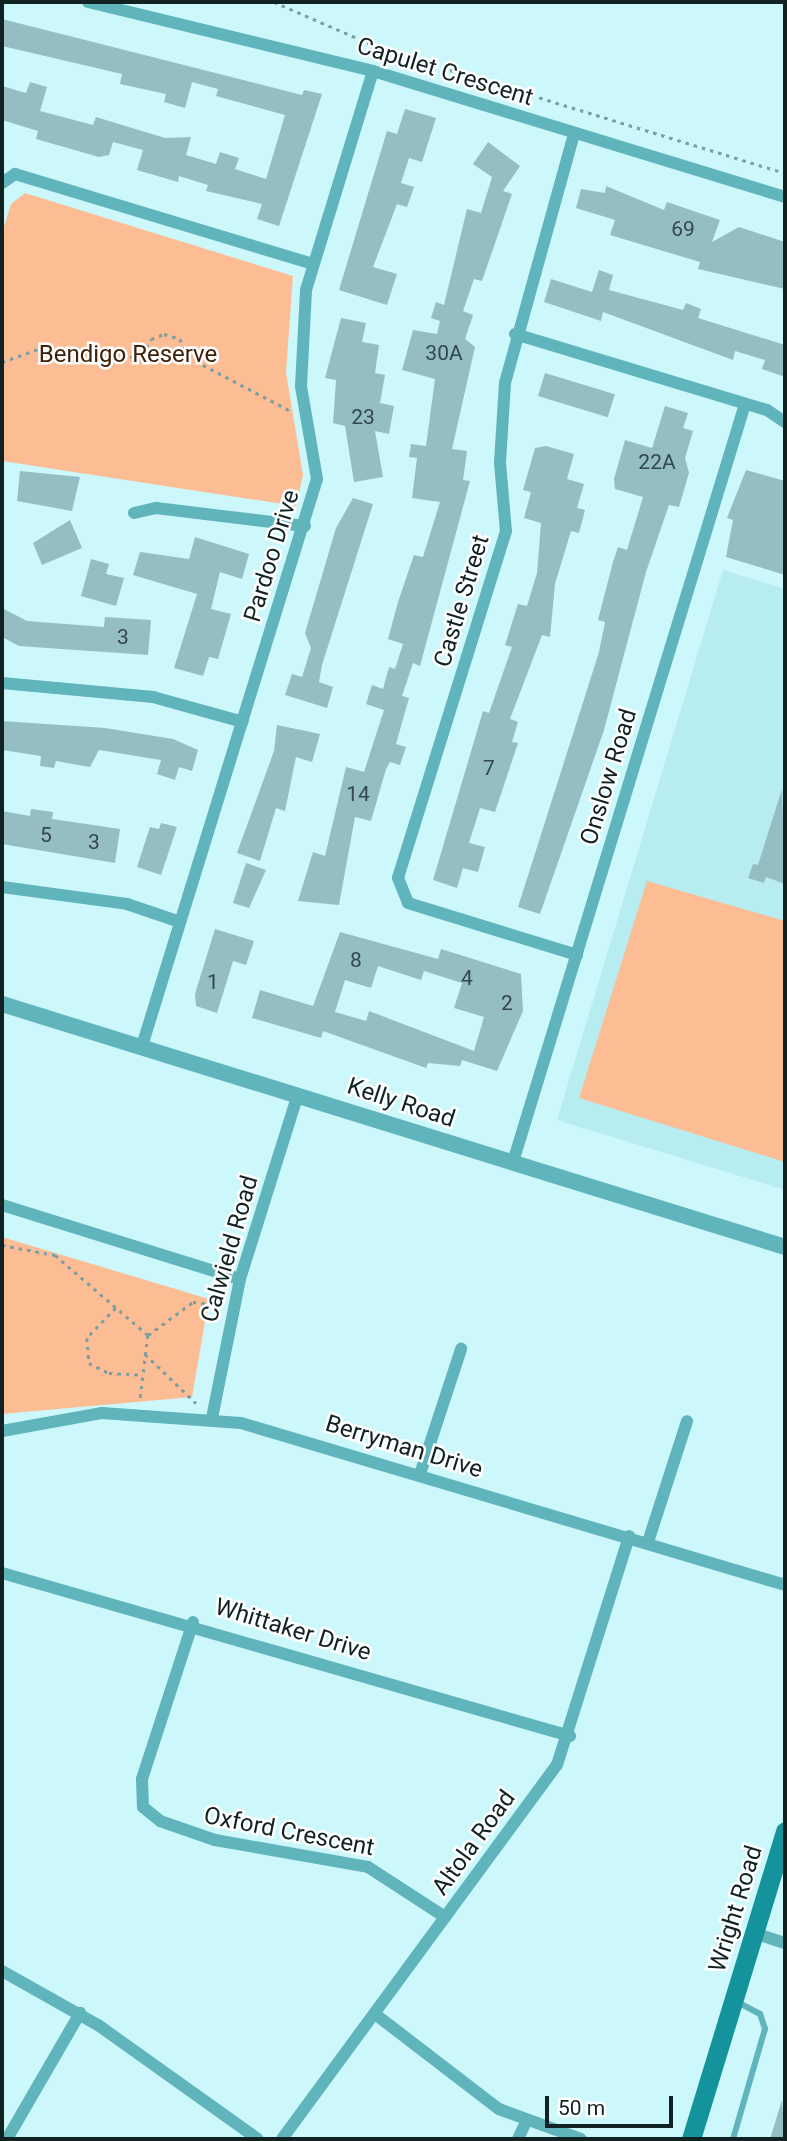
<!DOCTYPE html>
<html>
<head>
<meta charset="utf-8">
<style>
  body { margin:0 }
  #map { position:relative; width:787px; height:2141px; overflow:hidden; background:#ccf7fb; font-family:Roboto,sans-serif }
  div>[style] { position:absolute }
  .built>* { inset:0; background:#b7ecf1 }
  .green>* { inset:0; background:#fdbd94 }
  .building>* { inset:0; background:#95bec2; transform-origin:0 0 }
  .path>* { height:2.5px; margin-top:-1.25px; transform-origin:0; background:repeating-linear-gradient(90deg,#7e9ea1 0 3.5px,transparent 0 8.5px) }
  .service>* { height:6px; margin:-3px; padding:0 3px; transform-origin:3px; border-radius:3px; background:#60b4bc }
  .minor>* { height:12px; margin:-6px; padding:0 6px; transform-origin:6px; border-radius:6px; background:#60b4bc }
  .tertiary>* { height:16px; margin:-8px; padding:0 8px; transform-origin:8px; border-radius:8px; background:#60b4bc }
  .secondary>* { height:19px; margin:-9.5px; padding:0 9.5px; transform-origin:9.5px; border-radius:9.5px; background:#14939d }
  span { translate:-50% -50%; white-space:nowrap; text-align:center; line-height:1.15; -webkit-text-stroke:5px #fff; paint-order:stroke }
  .number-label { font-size:21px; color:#32494b }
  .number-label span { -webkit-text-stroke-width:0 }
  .street-label { font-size:24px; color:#112223 }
  .park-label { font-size:24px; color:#412008 }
  .frame { position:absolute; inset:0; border:4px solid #112223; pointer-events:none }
  .scale { position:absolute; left:545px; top:2096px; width:128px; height:32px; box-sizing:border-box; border:4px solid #112223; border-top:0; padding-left:9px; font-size:21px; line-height:24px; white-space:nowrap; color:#112223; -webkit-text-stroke:5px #fff; paint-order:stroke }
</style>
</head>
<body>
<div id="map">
  <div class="built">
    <div style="clip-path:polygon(723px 570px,785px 589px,785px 1190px,557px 1120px)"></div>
  </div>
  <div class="green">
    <div style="clip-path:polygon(25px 193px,293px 276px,286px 372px,303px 475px,296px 506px,2px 461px,2px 233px,11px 204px)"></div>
    <div style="clip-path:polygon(647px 881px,785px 921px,785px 1162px,579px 1098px)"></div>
    <div style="clip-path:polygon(2px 1237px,209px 1299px,192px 1397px,2px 1414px)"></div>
  </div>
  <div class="building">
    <div style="clip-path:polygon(2px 19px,302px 95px,304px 90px,322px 94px,279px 226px,257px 219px,262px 204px,206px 191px,208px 185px,179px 176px,178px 182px,137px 170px,143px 150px,113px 142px,109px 155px,99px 157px,36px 139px,38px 131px,2px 120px,2px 86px,26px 93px,30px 82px,47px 87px,40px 111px,93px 125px,96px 117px,165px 138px,191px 137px,186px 155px,216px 164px,220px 152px,239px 158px,235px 169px,266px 179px,285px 115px,216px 96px,218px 89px,192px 82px,185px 108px,164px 102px,166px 94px,120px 84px,122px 74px,2px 46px)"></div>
    <div style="clip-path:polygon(405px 109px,436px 118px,422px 162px,409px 158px,401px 183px,414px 187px,407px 207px,397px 204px,373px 267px,397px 274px,387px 305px,339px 290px,387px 131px,397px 134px)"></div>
    <div style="clip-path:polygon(488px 142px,520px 166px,503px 191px,512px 194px,482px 281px,474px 279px,463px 311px,473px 315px,465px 339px,475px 347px,452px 449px,467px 451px,463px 480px,470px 481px,420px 666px,413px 663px,402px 696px,409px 698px,396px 744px,406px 747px,400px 765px,390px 762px,386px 769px,371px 821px,355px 817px,339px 905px,298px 901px,313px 852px,325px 856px,346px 767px,364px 772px,384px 710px,366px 704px,372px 685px,383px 689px,389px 667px,395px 669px,403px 644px,388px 639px,398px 602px,414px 555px,423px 557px,440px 502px,412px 498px,417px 458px,409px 457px,411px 444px,426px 446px,435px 379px,402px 370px,413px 330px,437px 334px,440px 321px,431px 318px,436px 302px,444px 305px,467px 209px,481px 213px,492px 177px,473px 164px)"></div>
    <div style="clip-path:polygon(606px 186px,664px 210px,667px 202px,720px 220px,712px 242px,739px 227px,785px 242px,785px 289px,698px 269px,700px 262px,610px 235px,615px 220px,576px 208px,581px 189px,605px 193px)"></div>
    <div style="clip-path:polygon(599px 270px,613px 275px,609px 290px,683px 310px,686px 303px,701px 309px,698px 318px,785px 345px,785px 377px,762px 369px,765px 360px,735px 351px,733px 360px,603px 312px,601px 321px,544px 302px,551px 279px,592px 292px)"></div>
    <div style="clip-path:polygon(341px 318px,366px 323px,362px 342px,379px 345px,375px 373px,385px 375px,380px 403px,394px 406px,389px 434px,375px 431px,383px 477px,354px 482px,345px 426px,333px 423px,336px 380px,325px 378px)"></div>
    <div style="left:545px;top:373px;width:73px;height:24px;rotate:17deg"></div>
    <div style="clip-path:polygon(665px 406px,688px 413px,683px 428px,693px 431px,685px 458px,689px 473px,679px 507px,669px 505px,646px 572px,604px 730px,540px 914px,518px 907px,599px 652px,605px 622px,598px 620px,613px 562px,618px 547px,627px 550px,643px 497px,615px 489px,614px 479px,625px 440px,652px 448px)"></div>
    <div style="clip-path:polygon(546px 446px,574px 454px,567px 479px,584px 484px,577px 508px,585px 510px,579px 533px,571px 531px,555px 584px,550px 637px,542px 635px,510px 719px,518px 722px,512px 742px,518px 743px,495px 812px,480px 808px,469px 843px,485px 847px,478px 872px,463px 868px,457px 888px,433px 880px,483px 711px,489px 713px,512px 647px,505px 645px,518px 604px,527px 606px,537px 573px,541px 523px,524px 518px,531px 492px,523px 490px,535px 448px)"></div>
    <div style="clip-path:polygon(746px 470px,785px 481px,785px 575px,726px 557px,733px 520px,727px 518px)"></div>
    <div style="clip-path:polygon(20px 471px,80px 477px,72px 511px,17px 501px)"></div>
    <div style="clip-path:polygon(353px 498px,373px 504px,322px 665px,319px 682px,333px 687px,327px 708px,285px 695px,292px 674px,302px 677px,311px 648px,305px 633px,336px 528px)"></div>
    <div style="clip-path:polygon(70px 520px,82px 548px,42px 565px,33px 543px)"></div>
    <div style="clip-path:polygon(195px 537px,249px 554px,242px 579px,220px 572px,211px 609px,231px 614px,218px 659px,209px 657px,203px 676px,174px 668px,197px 594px,133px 575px,140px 552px,189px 559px)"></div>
    <div style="clip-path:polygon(91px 559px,109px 564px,106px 574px,124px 578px,116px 606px,81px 596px)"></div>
    <div style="clip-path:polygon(2px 608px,27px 621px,104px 627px,105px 617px,151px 620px,148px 655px,19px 646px,2px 637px)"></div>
    <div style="clip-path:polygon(2px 721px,105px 728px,173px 739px,198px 750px,192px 771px,179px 767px,175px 780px,157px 774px,161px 760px,99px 750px,90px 767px,56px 761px,54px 768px,40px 766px,41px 756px,2px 750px)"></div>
    <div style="clip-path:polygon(277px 725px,320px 734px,312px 762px,296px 757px,285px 811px,276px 808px,260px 861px,237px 853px,274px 751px)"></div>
    <div style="clip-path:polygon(782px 789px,785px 884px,766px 877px,764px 883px,748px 878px,753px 864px,758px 865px)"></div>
    <div style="clip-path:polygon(31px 809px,53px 812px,52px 819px,120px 829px,115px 863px,2px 844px,2px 811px,30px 816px)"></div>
    <div style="clip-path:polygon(161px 823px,177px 827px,161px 875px,137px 867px,150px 827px,159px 829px)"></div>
    <div style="clip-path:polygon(246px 863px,266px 870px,249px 908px,233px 903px)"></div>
    <div style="clip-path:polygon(215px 929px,254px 941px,246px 965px,233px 961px,217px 1013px,196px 1006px,195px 994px)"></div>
    <div style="clip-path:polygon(evenodd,340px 932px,438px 959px,441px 949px,521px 974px,523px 1011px,497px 1071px,462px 1060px,460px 1066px,428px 1063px,426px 1068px,323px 1031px,321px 1038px,252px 1018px,260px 990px,313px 1006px,340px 932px,378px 966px,421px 980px,424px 971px,462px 983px,454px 1008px,484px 1017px,474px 1051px,369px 1011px,366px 1021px,335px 1012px,345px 980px,371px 988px,378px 966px)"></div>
    <div style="clip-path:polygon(782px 2100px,785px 2139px,770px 2139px)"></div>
  </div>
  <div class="path">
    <div style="left:274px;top:2px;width:121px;rotate:23.4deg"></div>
    <div style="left:385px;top:50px;width:418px;rotate:17.1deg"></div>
    <div style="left:2px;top:362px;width:41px;rotate:-19.7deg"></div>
    <div style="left:41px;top:348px;width:73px;rotate:9.5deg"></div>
    <div style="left:113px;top:360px;width:29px;rotate:-10deg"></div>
    <div style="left:142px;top:355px;width:18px;rotate:-61deg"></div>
    <div style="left:151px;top:339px;width:14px;rotate:-21deg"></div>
    <div style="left:164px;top:334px;width:17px;rotate:17deg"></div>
    <div style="left:180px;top:339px;width:20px;rotate:66deg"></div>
    <div style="left:188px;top:357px;width:116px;rotate:27.7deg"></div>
    <div style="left:2px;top:1245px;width:54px;rotate:10.7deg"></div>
    <div style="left:55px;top:1255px;width:123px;rotate:40.7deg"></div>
    <div style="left:148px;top:1335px;width:67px;rotate:96.8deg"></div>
    <div style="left:116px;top:1308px;width:42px;rotate:134deg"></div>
    <div style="left:87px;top:1338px;width:25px;rotate:85deg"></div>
    <div style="left:89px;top:1363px;width:22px;rotate:27deg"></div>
    <div style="left:109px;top:1373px;width:34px;rotate:3deg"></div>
    <div style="left:148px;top:1335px;width:56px;rotate:-36.3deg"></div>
    <div style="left:193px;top:1302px;width:28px;rotate:6deg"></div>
    <div style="left:145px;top:1354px;width:71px;rotate:43.9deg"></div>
  </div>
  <div class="service">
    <div style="left:733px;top:2139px;width:115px;rotate:-73.8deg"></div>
    <div style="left:765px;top:2029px;width:16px;rotate:-108deg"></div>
    <div style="left:760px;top:2014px;width:27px;rotate:-152deg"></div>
  </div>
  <div class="minor">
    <div style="left:88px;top:2px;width:293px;rotate:13.6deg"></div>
    <div style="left:373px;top:71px;width:431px;rotate:17deg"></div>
    <div style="left:574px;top:134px;width:258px;rotate:105.5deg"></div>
    <div style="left:505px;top:383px;width:80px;rotate:93.6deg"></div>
    <div style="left:500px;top:463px;width:68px;rotate:85deg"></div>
    <div style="left:506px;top:531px;width:363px;rotate:107.3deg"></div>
    <div style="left:398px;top:878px;width:27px;rotate:68deg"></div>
    <div style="left:408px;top:903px;width:177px;rotate:17.1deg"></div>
    <div style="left:2px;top:183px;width:16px;rotate:-35deg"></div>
    <div style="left:15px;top:174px;width:308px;rotate:16.8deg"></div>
    <div style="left:515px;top:334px;width:263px;rotate:16.8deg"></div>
    <div style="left:767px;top:410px;width:22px;rotate:34deg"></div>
    <div style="left:134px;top:513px;width:23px;rotate:-13deg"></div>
    <div style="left:156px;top:508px;width:150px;rotate:6.9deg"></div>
    <div style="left:2px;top:683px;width:152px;rotate:5.3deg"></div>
    <div style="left:153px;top:697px;width:93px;rotate:15.5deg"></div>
    <div style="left:2px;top:887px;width:126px;rotate:7.7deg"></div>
    <div style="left:127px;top:904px;width:56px;rotate:18.8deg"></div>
    <div style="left:142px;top:1046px;width:593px;rotate:-72.85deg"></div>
    <div style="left:317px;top:479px;width:94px;rotate:-99.8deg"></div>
    <div style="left:301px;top:386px;width:96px;rotate:-87deg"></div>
    <div style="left:306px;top:290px;width:229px;rotate:-73deg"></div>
    <div style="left:513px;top:1162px;width:793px;rotate:-72.98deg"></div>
    <div style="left:2px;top:1205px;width:249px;rotate:17.3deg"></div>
    <div style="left:212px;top:1418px;width:142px;rotate:-78.6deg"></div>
    <div style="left:240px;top:1279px;width:194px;rotate:-72.6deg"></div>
    <div style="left:2px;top:1431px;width:102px;rotate:-10.2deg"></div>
    <div style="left:102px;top:1413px;width:139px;rotate:4.1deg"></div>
    <div style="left:241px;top:1423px;width:568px;rotate:16.58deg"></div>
    <div style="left:420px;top:1474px;width:132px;rotate:-71.8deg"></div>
    <div style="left:648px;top:1542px;width:127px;rotate:-72.1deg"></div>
    <div style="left:2px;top:1573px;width:591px;rotate:16.01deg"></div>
    <div style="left:193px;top:1622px;width:165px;rotate:108deg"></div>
    <div style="left:142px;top:1779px;width:28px;rotate:88deg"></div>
    <div style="left:143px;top:1807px;width:22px;rotate:39deg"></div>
    <div style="left:160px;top:1821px;width:58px;rotate:19.1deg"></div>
    <div style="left:215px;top:1840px;width:155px;rotate:10deg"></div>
    <div style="left:368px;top:1867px;width:92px;rotate:33deg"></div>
    <div style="left:754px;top:1933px;width:33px;rotate:18deg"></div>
    <div style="left:2px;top:1971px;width:110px;rotate:29.4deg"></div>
    <div style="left:98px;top:2025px;width:196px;rotate:35.5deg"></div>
    <div style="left:375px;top:2014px;width:156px;rotate:37.5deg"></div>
    <div style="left:499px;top:2109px;width:87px;rotate:20.1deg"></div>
    <div style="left:7px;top:2139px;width:146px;rotate:-59.9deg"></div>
    <div style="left:282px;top:2139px;width:464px;rotate:-53.7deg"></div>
    <div style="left:557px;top:1765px;width:240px;rotate:-72.5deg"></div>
    <div style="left:518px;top:2139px;width:19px;rotate:-65deg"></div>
  </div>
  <div class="tertiary">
    <div style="left:2px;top:1004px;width:820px;rotate:17.24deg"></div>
  </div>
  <div class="secondary">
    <div style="left:691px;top:2139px;width:322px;rotate:-73deg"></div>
  </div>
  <div class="number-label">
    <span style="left:683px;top:229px">69</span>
    <span style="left:444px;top:353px">30A</span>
    <span style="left:363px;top:417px">23</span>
    <span style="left:657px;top:462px">22A</span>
    <span style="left:123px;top:637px">3</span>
    <span style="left:489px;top:768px">7</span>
    <span style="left:358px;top:794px">14</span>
    <span style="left:46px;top:835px">5</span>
    <span style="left:94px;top:842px">3</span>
    <span style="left:356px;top:960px">8</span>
    <span style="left:467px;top:978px">4</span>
    <span style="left:213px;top:982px">1</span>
    <span style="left:507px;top:1003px">2</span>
  </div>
  <div class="street-label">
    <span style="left:445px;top:72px;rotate:17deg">Capulet Crescent</span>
    <span style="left:272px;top:556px;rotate:-73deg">Pardoo Drive</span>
    <span style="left:462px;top:601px;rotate:-73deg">Castle Street</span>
    <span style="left:609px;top:777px;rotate:-73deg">Onslow Road</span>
    <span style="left:401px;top:1103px;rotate:18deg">Kelly Road</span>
    <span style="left:230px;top:1249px;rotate:-74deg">Calwield Road</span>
    <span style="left:404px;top:1447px;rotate:17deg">Berryman Drive</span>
    <span style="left:293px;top:1630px;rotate:17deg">Whittaker Drive</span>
    <span style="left:289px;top:1832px;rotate:11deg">Oxford Crescent</span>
    <span style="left:474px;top:1843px;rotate:-54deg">Altola Road</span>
    <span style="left:736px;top:1909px;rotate:-73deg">Wright Road</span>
  </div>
  <div class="park-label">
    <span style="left:128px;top:355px">Bendigo Reserve</span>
  </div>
  <div class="frame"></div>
  <div class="scale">50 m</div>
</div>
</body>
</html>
